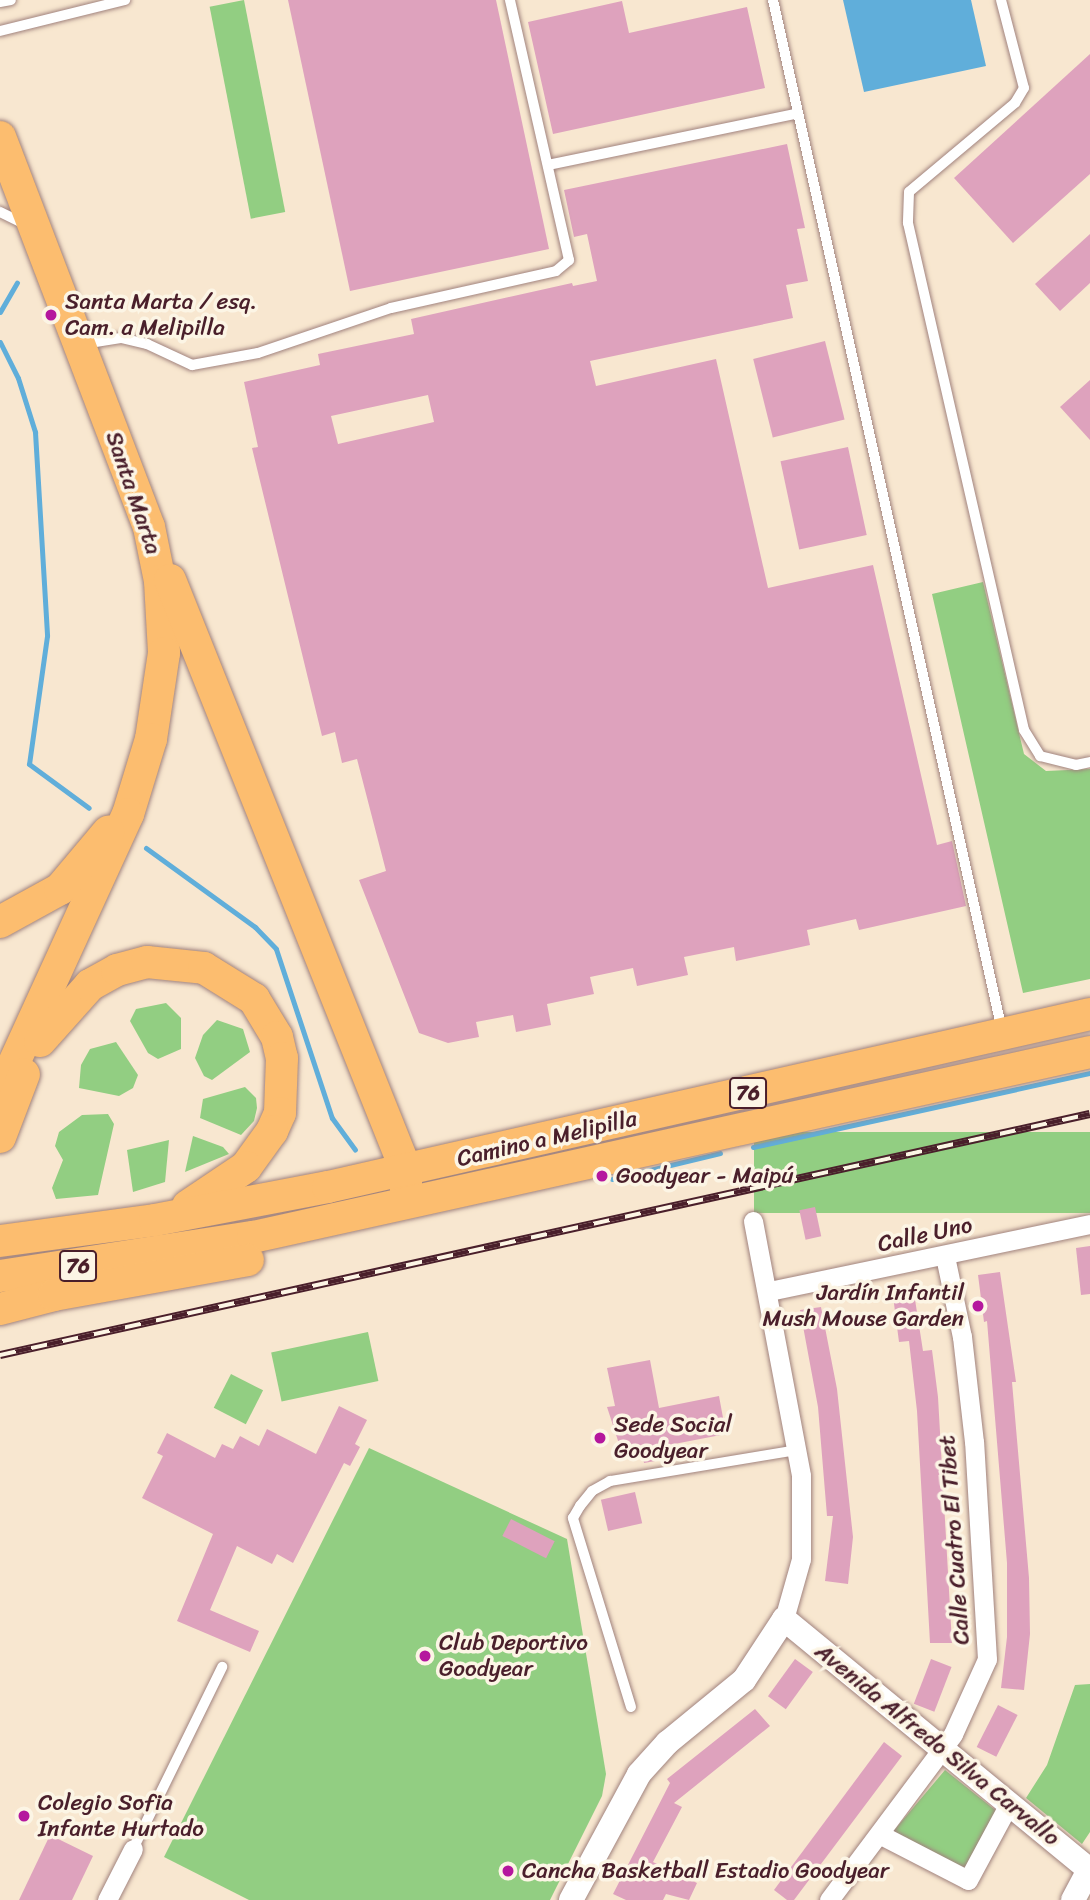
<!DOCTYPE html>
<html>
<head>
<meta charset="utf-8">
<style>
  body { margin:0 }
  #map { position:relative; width:1090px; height:1900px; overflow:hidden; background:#f8e7d0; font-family:Sriracha,sans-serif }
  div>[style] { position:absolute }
  .green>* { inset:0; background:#92ce82; transform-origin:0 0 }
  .water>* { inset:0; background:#60aeda }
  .stream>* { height:5px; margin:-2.5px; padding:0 2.5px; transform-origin:2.5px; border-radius:2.5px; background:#60aeda }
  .building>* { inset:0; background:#dea2bd; transform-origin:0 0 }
  .roads { filter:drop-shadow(0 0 2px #a1837e) drop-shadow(0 0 2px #a1837e) }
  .service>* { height:10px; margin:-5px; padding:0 5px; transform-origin:5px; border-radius:5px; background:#fff }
  .minor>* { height:19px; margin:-9.5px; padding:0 9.5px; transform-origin:9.5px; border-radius:9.5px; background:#fff }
  .tertiary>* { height:24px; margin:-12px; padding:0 12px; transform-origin:12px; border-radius:12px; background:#fff }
  .primary>* { height:32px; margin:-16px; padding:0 16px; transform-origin:16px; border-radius:16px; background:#fcbd6f }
  .rail>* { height:8px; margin-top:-4px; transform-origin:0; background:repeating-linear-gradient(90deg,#fcf5e5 0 16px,#4a1f2b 0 32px); box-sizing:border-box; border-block:2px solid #4a1f2b }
  .dots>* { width:19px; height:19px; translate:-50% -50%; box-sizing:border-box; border:4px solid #fcf5e5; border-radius:50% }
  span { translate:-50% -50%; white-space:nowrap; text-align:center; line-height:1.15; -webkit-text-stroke:7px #fcf5e5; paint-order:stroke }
  .shield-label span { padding:2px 5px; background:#fcf5e5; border:2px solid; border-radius:5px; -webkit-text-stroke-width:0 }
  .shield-label { font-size:21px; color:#4a1f2b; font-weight:700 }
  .poi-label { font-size:23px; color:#4a1f2b }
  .left { translate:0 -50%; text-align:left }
  .right { translate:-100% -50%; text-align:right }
  .street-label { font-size:23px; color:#4a1f2b }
</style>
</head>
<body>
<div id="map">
  <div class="green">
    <div style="left:244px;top:0;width:216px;height:35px;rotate:79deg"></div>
    <div style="clip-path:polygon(983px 582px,1024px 754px,1046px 771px,1090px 769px,1090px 979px,1023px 993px,932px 594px)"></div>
    <div style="clip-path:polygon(166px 1003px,181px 1018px,181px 1049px,158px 1059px,148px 1053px,130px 1021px,136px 1009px)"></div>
    <div style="clip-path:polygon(217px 1020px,243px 1029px,250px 1052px,212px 1080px,204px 1076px,195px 1058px,203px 1035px)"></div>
    <div style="clip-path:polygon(116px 1042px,138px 1075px,133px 1088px,119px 1096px,79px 1088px,81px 1065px,90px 1049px)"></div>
    <div style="clip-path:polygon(245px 1087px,256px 1098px,257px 1108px,254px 1121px,241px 1135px,200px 1118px,203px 1099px)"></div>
    <div style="clip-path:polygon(108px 1114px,114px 1124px,98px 1195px,56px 1199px,52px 1188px,63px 1160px,55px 1146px,59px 1132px,82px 1115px)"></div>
    <div style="left:1090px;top:1132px;width:81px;height:336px;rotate:90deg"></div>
    <div style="clip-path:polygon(193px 1136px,223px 1147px,229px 1154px,185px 1172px)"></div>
    <div style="clip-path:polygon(169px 1140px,165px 1182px,133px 1192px,127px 1150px)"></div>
    <div style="left:368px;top:1332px;width:50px;height:99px;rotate:78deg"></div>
    <div style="left:231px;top:1374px;width:36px;height:38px;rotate:27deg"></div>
    <div style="clip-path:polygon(369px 1448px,567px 1539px,606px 1774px,602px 1796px,550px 1900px,249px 1900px,164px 1857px)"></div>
    <div style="clip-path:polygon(1090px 1684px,1090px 1832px,1082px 1844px,1026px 1798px,1047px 1765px,1075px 1685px)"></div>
    <div style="clip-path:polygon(945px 1770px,999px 1813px,968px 1871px,891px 1834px)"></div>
  </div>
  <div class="water">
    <div style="clip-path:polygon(843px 0,971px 0,986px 66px,864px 92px)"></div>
  </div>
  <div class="stream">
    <div style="left:0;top:312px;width:34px;rotate:-60deg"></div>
    <div style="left:0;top:342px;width:40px;rotate:63.4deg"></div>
    <div style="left:18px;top:378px;width:57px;rotate:72.5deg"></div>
    <div style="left:35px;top:432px;width:204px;rotate:86.6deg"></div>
    <div style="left:47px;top:636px;width:129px;rotate:98deg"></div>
    <div style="left:29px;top:764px;width:74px;rotate:36.3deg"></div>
    <div style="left:146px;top:848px;width:135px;rotate:35.9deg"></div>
    <div style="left:255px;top:927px;width:30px;rotate:46deg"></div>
    <div style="left:276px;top:949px;width:178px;rotate:71.7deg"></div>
    <div style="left:332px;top:1118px;width:39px;rotate:54deg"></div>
    <div style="left:753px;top:1147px;width:345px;rotate:-12.4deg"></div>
    <div style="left:612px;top:1179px;width:111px;rotate:-13.5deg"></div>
  </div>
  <div class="building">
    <div style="clip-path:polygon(288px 0,496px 0,549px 249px,350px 291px)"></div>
    <div style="clip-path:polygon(622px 1px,629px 33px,747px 7px,765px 88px,553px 134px,528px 22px)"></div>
    <div style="clip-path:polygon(1090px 54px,1090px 174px,1013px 243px,954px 178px)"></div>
    <div style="clip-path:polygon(evenodd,787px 144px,805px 228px,797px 229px,808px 281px,786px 285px,793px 318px,590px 361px,596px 386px,716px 359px,768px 588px,873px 565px,937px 845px,952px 841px,966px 906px,859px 930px,856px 919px,807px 930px,810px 945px,736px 961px,734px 947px,684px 957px,688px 975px,637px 986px,633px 968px,590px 977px,594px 994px,547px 1004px,551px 1025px,516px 1032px,513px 1015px,476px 1022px,479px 1037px,448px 1043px,419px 1033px,359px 880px,386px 871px,357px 759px,342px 763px,335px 732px,322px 736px,252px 448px,258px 447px,244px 382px,320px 365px,318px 354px,414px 334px,411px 319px,572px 283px,573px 286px,597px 281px,587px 234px,574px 237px,564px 190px,787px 144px,428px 395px,434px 422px,338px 444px,331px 416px,428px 395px)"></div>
    <div style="clip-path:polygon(1090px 234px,1090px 283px,1060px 311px,1035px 284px)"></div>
    <div style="left:825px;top:341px;width:81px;height:74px;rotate:76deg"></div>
    <div style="clip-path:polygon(1090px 380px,1090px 440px,1060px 407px)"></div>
    <div style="left:848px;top:447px;width:90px;height:69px;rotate:78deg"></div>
    <div style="left:815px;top:1207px;width:30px;height:16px;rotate:78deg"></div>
    <div style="clip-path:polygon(1090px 1246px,1090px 1294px,1081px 1295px,1076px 1248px)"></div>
    <div style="clip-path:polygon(1000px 1272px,1016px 1382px,1012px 1382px,1029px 1578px,1030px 1634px,1024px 1690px,1001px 1688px,1007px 1637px,1007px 1563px,987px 1321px,984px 1322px,978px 1275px)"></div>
    <div style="clip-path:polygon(914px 1293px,923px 1351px,932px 1350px,938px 1397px,952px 1643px,930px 1643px,917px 1411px,909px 1341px,899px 1342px,893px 1296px)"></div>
    <div style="clip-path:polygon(821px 1307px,837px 1389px,853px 1537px,848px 1584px,825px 1581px,833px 1516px,827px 1516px,818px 1407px,800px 1310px)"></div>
    <div style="clip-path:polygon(650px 1360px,659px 1408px,719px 1396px,726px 1434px,669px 1445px,672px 1458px,644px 1463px,642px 1452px,623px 1456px,607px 1407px,615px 1406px,607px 1368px)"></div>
    <div style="clip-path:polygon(339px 1406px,367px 1420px,355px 1444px,360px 1447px,350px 1466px,344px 1463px,293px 1563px,277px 1554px,272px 1564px,237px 1546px,210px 1610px,259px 1631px,250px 1652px,177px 1621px,213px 1534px,142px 1498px,163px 1456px,157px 1453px,167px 1433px,215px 1458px,222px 1444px,233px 1449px,240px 1436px,259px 1446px,267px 1429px,316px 1454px)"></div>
    <div style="left:635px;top:1492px;width:32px;height:35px;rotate:77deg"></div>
    <div style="left:511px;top:1519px;width:49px;height:19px;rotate:27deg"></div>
    <div style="left:795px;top:1659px;width:22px;height:46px;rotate:36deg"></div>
    <div style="left:931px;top:1659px;width:22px;height:48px;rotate:21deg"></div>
    <div style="left:998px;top:1705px;width:22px;height:47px;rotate:27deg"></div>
    <div style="clip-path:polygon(755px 1709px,770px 1726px,674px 1803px,682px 1807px,653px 1862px,697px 1883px,689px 1900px,666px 1894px,663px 1900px,626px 1900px,613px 1894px,670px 1783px,667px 1779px)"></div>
    <div style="clip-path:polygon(884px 1742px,902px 1756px,794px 1900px,787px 1900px,774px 1890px)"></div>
    <div style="clip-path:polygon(50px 1835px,93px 1856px,72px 1900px,19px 1900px)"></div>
  </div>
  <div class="roads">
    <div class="service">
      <div style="left:773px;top:0;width:1055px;rotate:77.47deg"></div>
      <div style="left:1001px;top:0;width:91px;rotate:75.4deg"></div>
      <div style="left:1024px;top:88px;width:17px;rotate:121deg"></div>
      <div style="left:1015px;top:103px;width:138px;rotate:140deg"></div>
      <div style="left:909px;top:192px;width:31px;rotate:92deg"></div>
      <div style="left:908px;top:223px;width:520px;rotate:77.11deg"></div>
      <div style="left:1024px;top:730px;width:31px;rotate:58deg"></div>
      <div style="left:1040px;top:756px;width:37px;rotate:14deg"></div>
      <div style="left:1076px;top:765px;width:14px;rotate:-12deg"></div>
      <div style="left:0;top:2px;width:11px;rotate:-10deg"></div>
      <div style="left:0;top:31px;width:129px;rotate:-13.9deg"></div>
      <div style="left:548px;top:165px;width:255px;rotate:-11.7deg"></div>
      <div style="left:0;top:212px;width:28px;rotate:26deg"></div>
      <div style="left:83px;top:344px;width:38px;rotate:-9deg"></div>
      <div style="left:121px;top:338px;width:27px;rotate:13deg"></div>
      <div style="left:147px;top:344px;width:50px;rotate:25deg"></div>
      <div style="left:192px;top:365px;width:67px;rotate:-10.3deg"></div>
      <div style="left:258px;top:353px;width:140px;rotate:-18.7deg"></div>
      <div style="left:391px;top:308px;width:169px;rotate:-12.6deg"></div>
      <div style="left:556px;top:271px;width:17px;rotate:-40deg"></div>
      <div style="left:569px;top:260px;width:267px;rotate:-102.8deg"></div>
      <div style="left:631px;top:1707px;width:198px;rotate:-107.1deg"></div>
      <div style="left:573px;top:1518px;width:14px;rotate:-60deg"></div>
      <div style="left:580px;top:1506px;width:19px;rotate:-51deg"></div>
      <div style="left:592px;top:1491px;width:21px;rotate:-29deg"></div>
      <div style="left:610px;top:1481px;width:190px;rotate:-9.4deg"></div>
      <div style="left:133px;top:1849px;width:203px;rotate:-63.9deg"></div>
    </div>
    <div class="minor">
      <div style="left:753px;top:1221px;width:259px;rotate:79.3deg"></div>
      <div style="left:801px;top:1476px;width:83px;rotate:90deg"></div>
      <div style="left:801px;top:1559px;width:62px;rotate:105.8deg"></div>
      <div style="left:769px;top:1291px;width:328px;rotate:-11.8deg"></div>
      <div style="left:879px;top:1834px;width:100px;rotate:27.3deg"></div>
      <div style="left:968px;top:1880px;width:86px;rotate:-61.7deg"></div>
      <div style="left:107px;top:1900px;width:57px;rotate:-63deg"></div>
      <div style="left:829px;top:1900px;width:207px;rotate:-53.2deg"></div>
      <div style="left:953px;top:1734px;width:82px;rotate:-65.6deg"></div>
      <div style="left:987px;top:1659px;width:217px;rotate:-93.4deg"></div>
      <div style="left:974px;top:1442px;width:106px;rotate:-96.5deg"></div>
      <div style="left:962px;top:1337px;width:83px;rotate:-101.9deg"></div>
    </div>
    <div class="tertiary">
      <div style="left:571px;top:1900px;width:143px;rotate:-61.6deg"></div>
      <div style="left:639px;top:1774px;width:42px;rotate:-47.9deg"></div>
      <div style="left:667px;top:1743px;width:99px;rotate:-39.3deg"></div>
      <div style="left:744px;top:1680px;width:73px;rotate:-56.7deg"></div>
      <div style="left:784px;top:1619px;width:396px;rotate:39.4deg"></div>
      <div style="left:1073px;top:1900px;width:34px;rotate:-62deg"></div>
    </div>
    <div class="primary">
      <div style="left:0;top:137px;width:417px;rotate:69.1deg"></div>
      <div style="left:149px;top:527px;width:55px;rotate:78.5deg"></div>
      <div style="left:160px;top:581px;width:72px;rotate:86.8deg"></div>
      <div style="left:164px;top:653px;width:87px;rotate:98.6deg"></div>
      <div style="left:151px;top:739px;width:78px;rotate:107deg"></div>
      <div style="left:128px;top:814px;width:307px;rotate:114.6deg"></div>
      <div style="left:170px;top:580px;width:635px;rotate:68.2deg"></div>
      <div style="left:406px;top:1170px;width:20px;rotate:90deg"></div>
      <div style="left:0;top:922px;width:68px;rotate:-28.8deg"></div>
      <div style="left:60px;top:889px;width:75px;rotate:-49.9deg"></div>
      <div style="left:40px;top:1041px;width:75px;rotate:-48.2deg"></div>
      <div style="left:90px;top:985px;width:31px;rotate:-29deg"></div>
      <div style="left:117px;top:970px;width:31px;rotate:-15deg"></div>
      <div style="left:147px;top:962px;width:57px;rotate:6deg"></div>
      <div style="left:204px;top:968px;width:59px;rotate:31.8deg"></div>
      <div style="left:254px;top:999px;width:44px;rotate:58.8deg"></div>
      <div style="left:277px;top:1037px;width:22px;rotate:77deg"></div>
      <div style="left:282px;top:1058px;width:55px;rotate:92.1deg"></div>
      <div style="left:280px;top:1113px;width:20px;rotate:114deg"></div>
      <div style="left:272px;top:1131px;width:44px;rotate:125.8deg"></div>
      <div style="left:246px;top:1167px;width:70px;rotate:146.1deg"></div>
      <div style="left:0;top:1137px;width:67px;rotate:-69.1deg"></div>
      <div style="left:0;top:1241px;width:156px;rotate:-7.7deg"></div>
      <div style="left:155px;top:1220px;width:176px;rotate:-10.8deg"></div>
      <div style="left:328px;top:1187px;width:781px;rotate:-12.79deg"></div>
      <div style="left:0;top:1276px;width:256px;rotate:-8.8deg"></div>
      <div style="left:253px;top:1237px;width:857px;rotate:-12.46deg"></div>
      <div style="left:0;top:1309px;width:56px;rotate:-14.5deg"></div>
      <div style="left:54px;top:1295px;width:197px;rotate:-10.2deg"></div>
    </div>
  </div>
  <div class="rail">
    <div style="left:0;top:1355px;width:1116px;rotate:-12.47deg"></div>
  </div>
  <div class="dots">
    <div style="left:51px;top:315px;background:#b5179e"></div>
    <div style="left:602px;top:1176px;background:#b5179e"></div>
    <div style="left:978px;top:1306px;background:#b5179e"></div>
    <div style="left:600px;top:1438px;background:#b5179e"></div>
    <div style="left:425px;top:1656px;background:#b5179e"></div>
    <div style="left:24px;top:1816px;background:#b5179e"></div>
    <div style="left:508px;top:1871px;background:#b5179e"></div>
  </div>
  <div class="shield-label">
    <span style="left:748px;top:1093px">76</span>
    <span style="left:78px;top:1266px">76</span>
  </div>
  <div class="poi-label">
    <span class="left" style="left:65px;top:315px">Santa Marta / esq.<br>Cam. a Melipilla</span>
    <span class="left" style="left:616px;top:1176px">Goodyear - Maipú</span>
    <span class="right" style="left:964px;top:1306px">Jardín Infantil<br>Mush Mouse Garden</span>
    <span class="left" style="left:614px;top:1438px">Sede Social<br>Goodyear</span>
    <span class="left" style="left:439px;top:1656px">Club Deportivo<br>Goodyear</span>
    <span class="left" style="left:38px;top:1816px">Colegio Sofia<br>Infante Hurtado</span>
    <span class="left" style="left:522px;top:1871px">Cancha Basketball Estadio Goodyear</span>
  </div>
  <div class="street-label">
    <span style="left:133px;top:493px;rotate:71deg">Santa Marta</span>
    <span style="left:547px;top:1139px;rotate:-13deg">Camino a Melipilla</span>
    <span style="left:925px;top:1235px;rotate:-12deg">Calle Uno</span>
    <span style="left:955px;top:1540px;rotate:-94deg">Calle Cuatro El Tibet</span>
    <span style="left:937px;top:1745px;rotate:39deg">Avenida Alfredo Silva Carvallo</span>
  </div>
</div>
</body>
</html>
